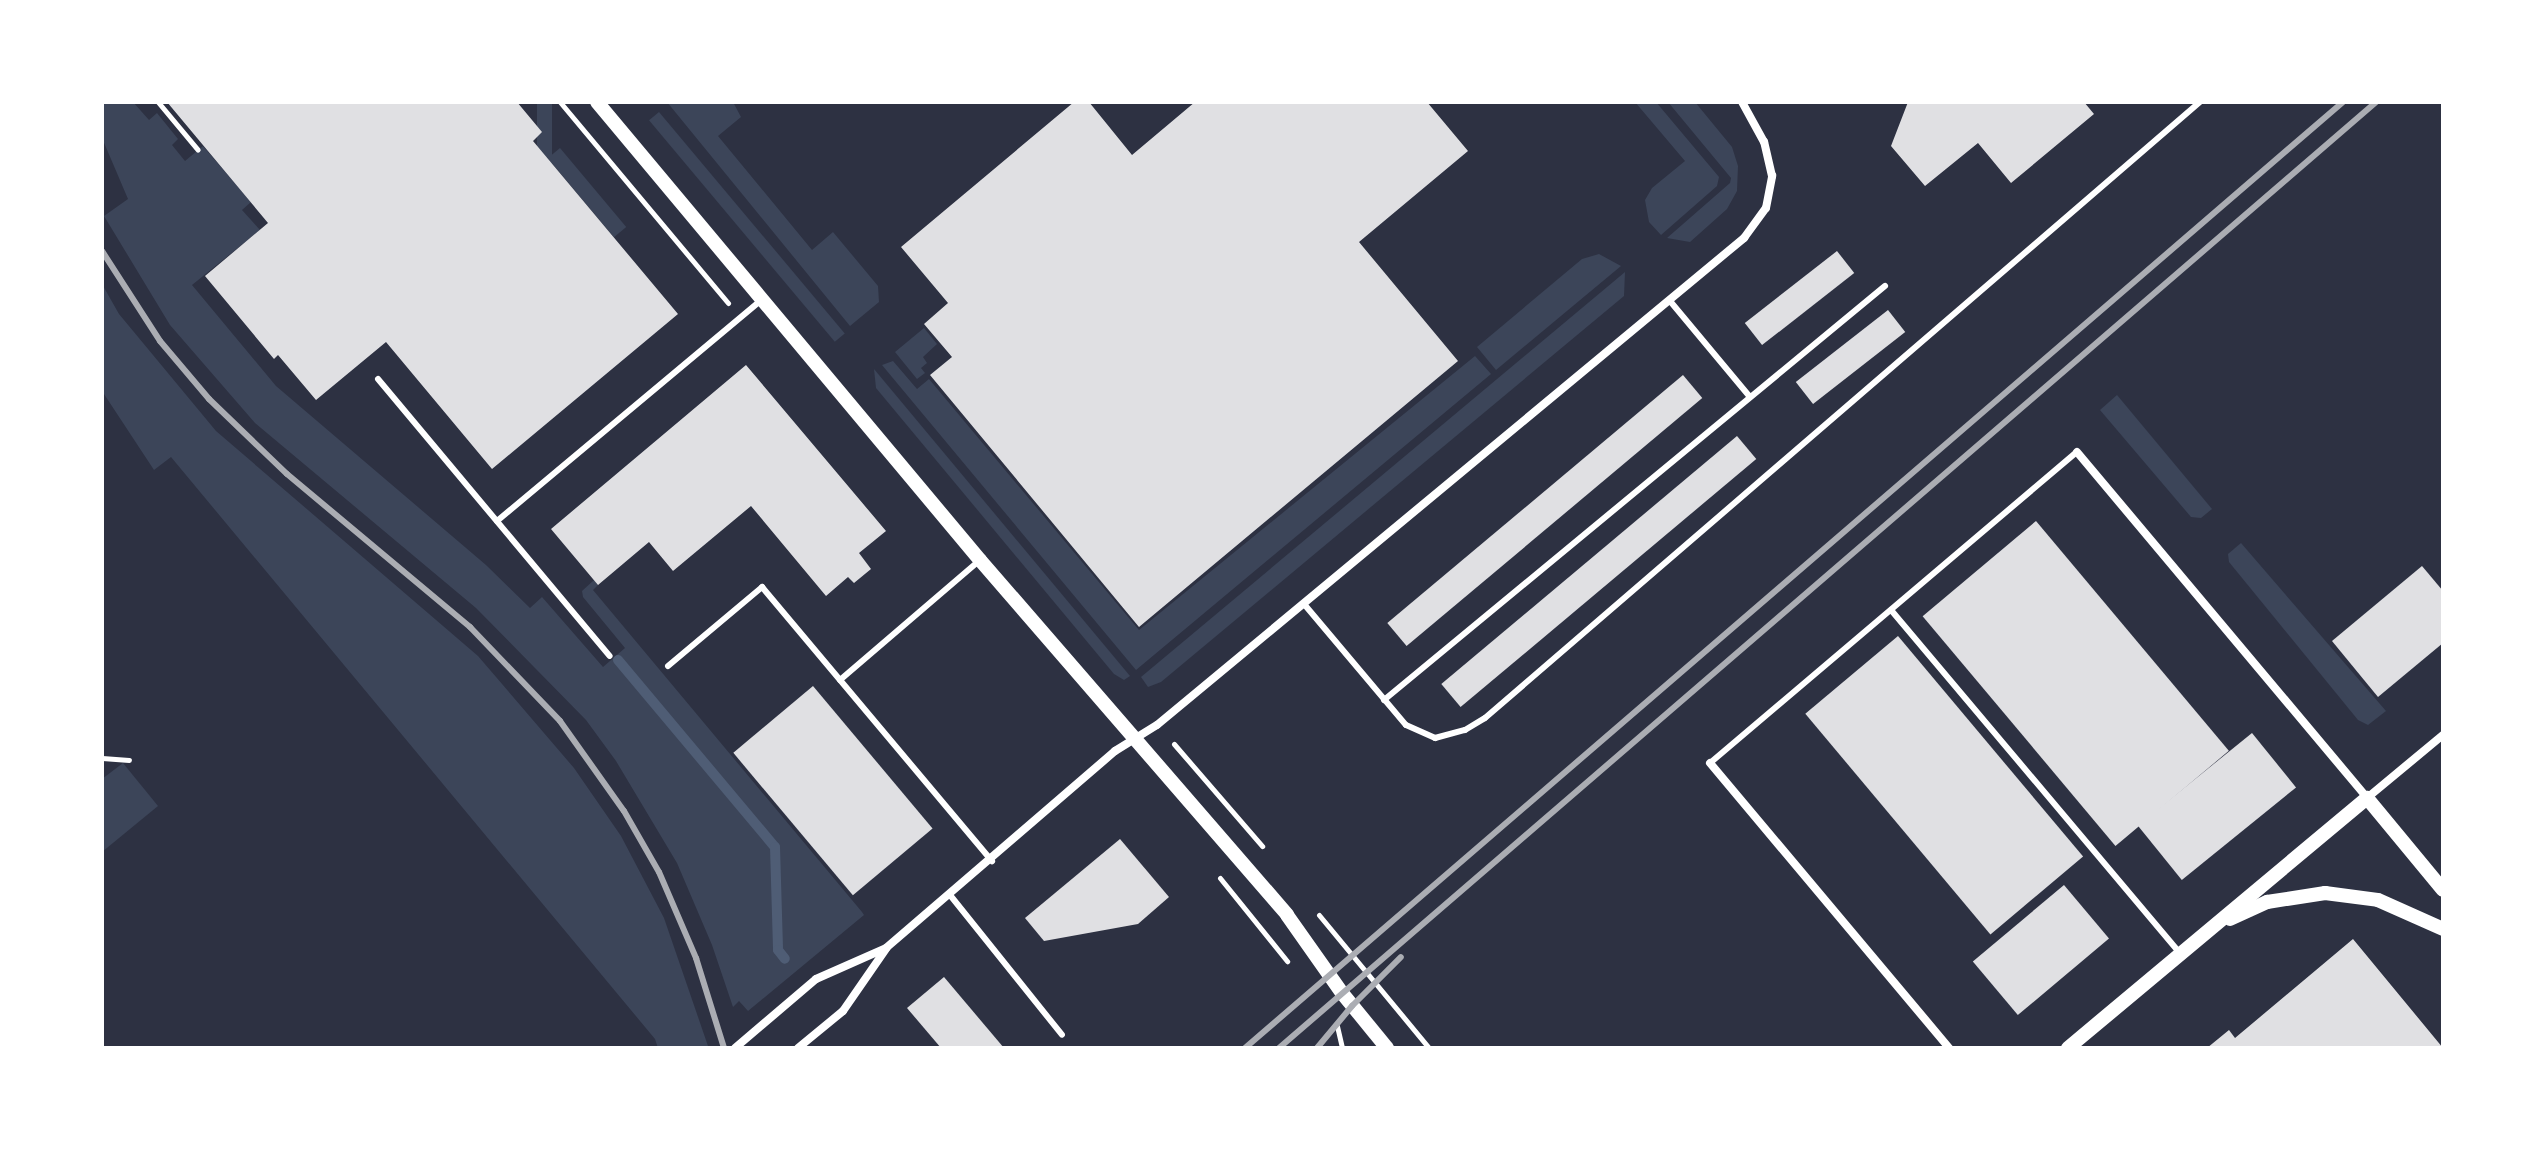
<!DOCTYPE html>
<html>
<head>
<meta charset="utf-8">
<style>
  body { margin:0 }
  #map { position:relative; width:2545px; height:1150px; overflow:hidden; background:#2d3142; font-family:"Public Sans",sans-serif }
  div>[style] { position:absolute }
  .green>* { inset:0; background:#3c4559; transform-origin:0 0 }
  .stream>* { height:10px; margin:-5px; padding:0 5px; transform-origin:5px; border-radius:5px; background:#4f5d75 }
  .building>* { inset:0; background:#e0e0e3; transform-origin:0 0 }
  .path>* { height:5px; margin:-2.5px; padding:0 2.5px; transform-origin:2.5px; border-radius:2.5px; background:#fff }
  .service>* { height:6px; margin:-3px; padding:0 3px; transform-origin:3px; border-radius:3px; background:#fff }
  .minor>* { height:8px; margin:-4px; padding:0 4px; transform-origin:4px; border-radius:4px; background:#fff }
  .tertiary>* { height:14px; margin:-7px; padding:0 7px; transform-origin:7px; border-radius:7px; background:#fff }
  .rail>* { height:6px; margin:-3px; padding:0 3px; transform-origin:3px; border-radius:3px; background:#abadb3 }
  span { translate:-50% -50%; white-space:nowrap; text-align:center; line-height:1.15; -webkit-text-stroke:8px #fff; paint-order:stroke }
  .frame { position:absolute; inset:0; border:104px solid #fff; pointer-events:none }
</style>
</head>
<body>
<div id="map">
  <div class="green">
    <div style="clip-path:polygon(102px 102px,133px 102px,149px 120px,157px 113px,178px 139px,172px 145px,185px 161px,203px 146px,251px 202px,242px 210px,260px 230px,192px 285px,276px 386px,486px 565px,530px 608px,542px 597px,603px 667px,625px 648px,583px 597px,582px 591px,594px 580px,598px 585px,593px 590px,862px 912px,864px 915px,748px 1011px,739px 1001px,733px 1007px,712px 945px,677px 863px,616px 761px,586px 720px,476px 608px,255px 423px,170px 325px,104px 216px,128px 199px,102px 138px)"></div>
    <div style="left:537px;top:102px;width:15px;height:289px"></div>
    <div style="clip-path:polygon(667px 102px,733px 102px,741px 117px,718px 136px,812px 250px,833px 232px,878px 286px,879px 302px,850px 326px)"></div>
    <div style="clip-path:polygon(1635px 102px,1656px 102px,1719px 177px,1717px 186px,1661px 235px,1649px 222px,1645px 200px,1652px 188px,1685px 161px)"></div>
    <div style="clip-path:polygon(1668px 102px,1695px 102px,1732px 147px,1738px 166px,1737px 191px,1727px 209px,1690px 242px,1667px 238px,1730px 183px,1731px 178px)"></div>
    <div style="left:659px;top:112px;width:289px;height:13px;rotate:50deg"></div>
    <div style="left:560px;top:148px;width:103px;height:16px;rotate:50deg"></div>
    <div style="clip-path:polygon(1599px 254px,1621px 266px,1496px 370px,1477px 347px,1582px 259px)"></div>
    <div style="clip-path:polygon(1625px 272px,1624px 296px,1161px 682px,1148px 687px,1141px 677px)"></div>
    <div style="clip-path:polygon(102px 284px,119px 314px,216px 431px,478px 656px,574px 768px,621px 836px,664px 918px,708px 1046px,658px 1048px,655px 1039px,171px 457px,154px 470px,102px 391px)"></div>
    <div style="clip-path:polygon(924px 328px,937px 344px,923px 357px,927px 363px,921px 368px,925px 373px,917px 379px,895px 352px)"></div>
    <div style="clip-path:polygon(1475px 356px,1491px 374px,1136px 670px,882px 365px,893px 361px,917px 389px,929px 379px,1139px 630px)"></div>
    <div style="clip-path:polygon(874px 369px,1130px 676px,1124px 680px,1114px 674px,876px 388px)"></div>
    <div style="clip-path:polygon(2117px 395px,2212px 509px,2201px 518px,2191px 517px,2100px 410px)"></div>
    <div style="clip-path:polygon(2241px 543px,2386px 711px,2368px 725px,2358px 720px,2229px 562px,2228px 554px)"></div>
    <div style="clip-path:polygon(123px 763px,158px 806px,102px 852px,102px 779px)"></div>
  </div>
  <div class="stream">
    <div style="left:618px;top:660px;width:244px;rotate:50deg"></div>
    <div style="left:775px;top:847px;width:103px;rotate:88.3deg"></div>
    <div style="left:778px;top:950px;width:11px;rotate:52deg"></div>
  </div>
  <div class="building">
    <div style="clip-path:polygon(167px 102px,517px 102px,542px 132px,533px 141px,678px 314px,492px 469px,386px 342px,316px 400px,278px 355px,274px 359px,205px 276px,268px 223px)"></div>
    <div style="clip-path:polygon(1074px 102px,1089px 102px,1132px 155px,1195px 102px,1427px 102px,1468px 151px,1359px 242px,1458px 361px,1139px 627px,930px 375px,952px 357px,924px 324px,948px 303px,901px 247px)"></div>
    <div style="clip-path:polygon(1908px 102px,2084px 102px,2094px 114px,2011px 183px,1978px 143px,1925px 186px,1891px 146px)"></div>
    <div style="left:1837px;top:251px;width:28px;height:117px;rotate:52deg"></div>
    <div style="left:1888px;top:310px;width:28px;height:117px;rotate:52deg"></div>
    <div style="clip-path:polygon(746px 365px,886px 531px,859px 553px,871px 569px,854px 583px,848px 577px,826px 596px,751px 506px,673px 571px,649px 542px,598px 585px,551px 529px)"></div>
    <div style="left:1683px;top:375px;width:30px;height:386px;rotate:50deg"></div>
    <div style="left:1737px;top:436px;width:30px;height:386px;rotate:50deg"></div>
    <div style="left:2036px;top:521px;width:300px;height:148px;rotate:50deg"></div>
    <div style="clip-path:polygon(2422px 566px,2443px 591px,2443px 643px,2378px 697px,2332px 641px)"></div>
    <div style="left:1898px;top:636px;width:288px;height:121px;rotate:50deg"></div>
    <div style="left:813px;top:686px;width:186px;height:104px;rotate:50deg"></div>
    <div style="left:2252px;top:733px;width:70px;height:147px;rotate:51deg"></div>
    <div style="clip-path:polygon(1120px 839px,1169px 897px,1138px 924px,1044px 941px,1025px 918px)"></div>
    <div style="left:2064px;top:885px;width:70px;height:119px;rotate:50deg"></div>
    <div style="clip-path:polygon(2353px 939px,2443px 1048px,2207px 1048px,2229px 1030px,2235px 1038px)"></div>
    <div style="clip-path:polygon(944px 977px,1004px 1048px,941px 1048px,907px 1008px)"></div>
  </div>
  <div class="path">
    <div style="left:158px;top:102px;width:62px;rotate:50.2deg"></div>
    <div style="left:560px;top:102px;width:262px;rotate:50.1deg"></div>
    <div style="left:1174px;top:744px;width:135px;rotate:49.2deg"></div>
    <div style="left:102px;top:758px;width:27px;rotate:4deg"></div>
    <div style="left:1220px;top:878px;width:107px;rotate:51.1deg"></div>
    <div style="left:1319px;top:915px;width:173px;rotate:50.4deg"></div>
    <div style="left:1337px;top:1026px;width:23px;rotate:77deg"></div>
  </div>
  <div class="service">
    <div style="left:1670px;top:301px;width:125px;rotate:50.2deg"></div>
    <div style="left:378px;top:379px;width:361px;rotate:50.1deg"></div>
    <div style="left:497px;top:521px;width:344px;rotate:-39.9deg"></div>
    <div style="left:1304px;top:604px;width:158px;rotate:49.9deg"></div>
    <div style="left:1406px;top:725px;width:32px;rotate:24deg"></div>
    <div style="left:1435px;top:738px;width:31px;rotate:-15deg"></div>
    <div style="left:1465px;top:730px;width:23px;rotate:-31deg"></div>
    <div style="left:1485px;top:718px;width:944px;rotate:-40.75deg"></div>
    <div style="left:1891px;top:610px;width:449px;rotate:49.9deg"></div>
    <div style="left:668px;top:666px;width:123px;rotate:-40deg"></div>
    <div style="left:762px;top:587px;width:358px;rotate:50deg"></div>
    <div style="left:840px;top:680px;width:184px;rotate:-40.6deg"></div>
    <div style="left:1384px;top:700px;width:650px;rotate:-39.57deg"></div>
    <div style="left:1710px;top:763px;width:481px;rotate:-40.3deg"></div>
    <div style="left:950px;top:895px;width:179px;rotate:51.3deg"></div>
  </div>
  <div class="minor">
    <div style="left:2077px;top:452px;width:451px;rotate:50deg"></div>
    <div style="left:2367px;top:798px;width:99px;rotate:-39.7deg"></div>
    <div style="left:1710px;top:763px;width:372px;rotate:50deg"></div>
    <div style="left:735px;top:1048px;width:106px;rotate:-40.4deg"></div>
    <div style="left:816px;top:979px;width:77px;rotate:-23.9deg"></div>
    <div style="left:886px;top:948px;width:302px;rotate:-40.7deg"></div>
    <div style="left:1115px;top:751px;width:49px;rotate:-31.8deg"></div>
    <div style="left:1157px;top:725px;width:763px;rotate:-39.68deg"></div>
    <div style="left:1744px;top:238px;width:37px;rotate:-54deg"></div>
    <div style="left:1766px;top:208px;width:33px;rotate:-79deg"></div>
    <div style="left:1772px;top:176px;width:35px;rotate:-103deg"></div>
    <div style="left:1764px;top:142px;width:46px;rotate:-118.8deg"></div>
    <div style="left:798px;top:1048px;width:58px;rotate:-39.4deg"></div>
    <div style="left:843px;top:1011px;width:75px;rotate:-55.3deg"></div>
  </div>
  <div class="tertiary">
    <div style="left:597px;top:102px;width:597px;rotate:50.1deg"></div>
    <div style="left:980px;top:560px;width:469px;rotate:49.1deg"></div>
    <div style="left:1287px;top:915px;width:95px;rotate:54.8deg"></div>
    <div style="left:1342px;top:993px;width:71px;rotate:50.7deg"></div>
    <div style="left:2230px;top:919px;width:41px;rotate:-24.7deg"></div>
    <div style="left:2267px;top:902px;width:59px;rotate:-8.8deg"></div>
    <div style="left:2325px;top:893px;width:53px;rotate:7.5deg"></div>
    <div style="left:2378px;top:900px;width:71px;rotate:24deg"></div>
    <div style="left:2068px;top:1048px;width:390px;rotate:-39.9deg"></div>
    <div style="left:2367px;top:798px;width:119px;rotate:50.4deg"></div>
  </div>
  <div class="rail">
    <div style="left:102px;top:251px;width:107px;rotate:57.2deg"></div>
    <div style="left:160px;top:341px;width:76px;rotate:49.8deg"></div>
    <div style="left:209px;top:399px;width:108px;rotate:43.9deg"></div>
    <div style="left:287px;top:474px;width:239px;rotate:39.9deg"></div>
    <div style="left:470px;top:627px;width:130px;rotate:46.2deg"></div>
    <div style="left:560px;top:721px;width:110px;rotate:54.6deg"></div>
    <div style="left:624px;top:811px;width:70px;rotate:60.2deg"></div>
    <div style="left:659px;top:872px;width:94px;rotate:66.7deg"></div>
    <div style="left:696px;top:958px;width:94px;rotate:72.7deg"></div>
    <div style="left:1245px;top:1048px;width:1449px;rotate:-40.75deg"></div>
    <div style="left:1279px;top:1048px;width:1449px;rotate:-40.77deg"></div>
    <div style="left:1317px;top:1048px;width:55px;rotate:-50.2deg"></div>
    <div style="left:1352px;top:1006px;width:69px;rotate:-45deg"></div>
  </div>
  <div class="frame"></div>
</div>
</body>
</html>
